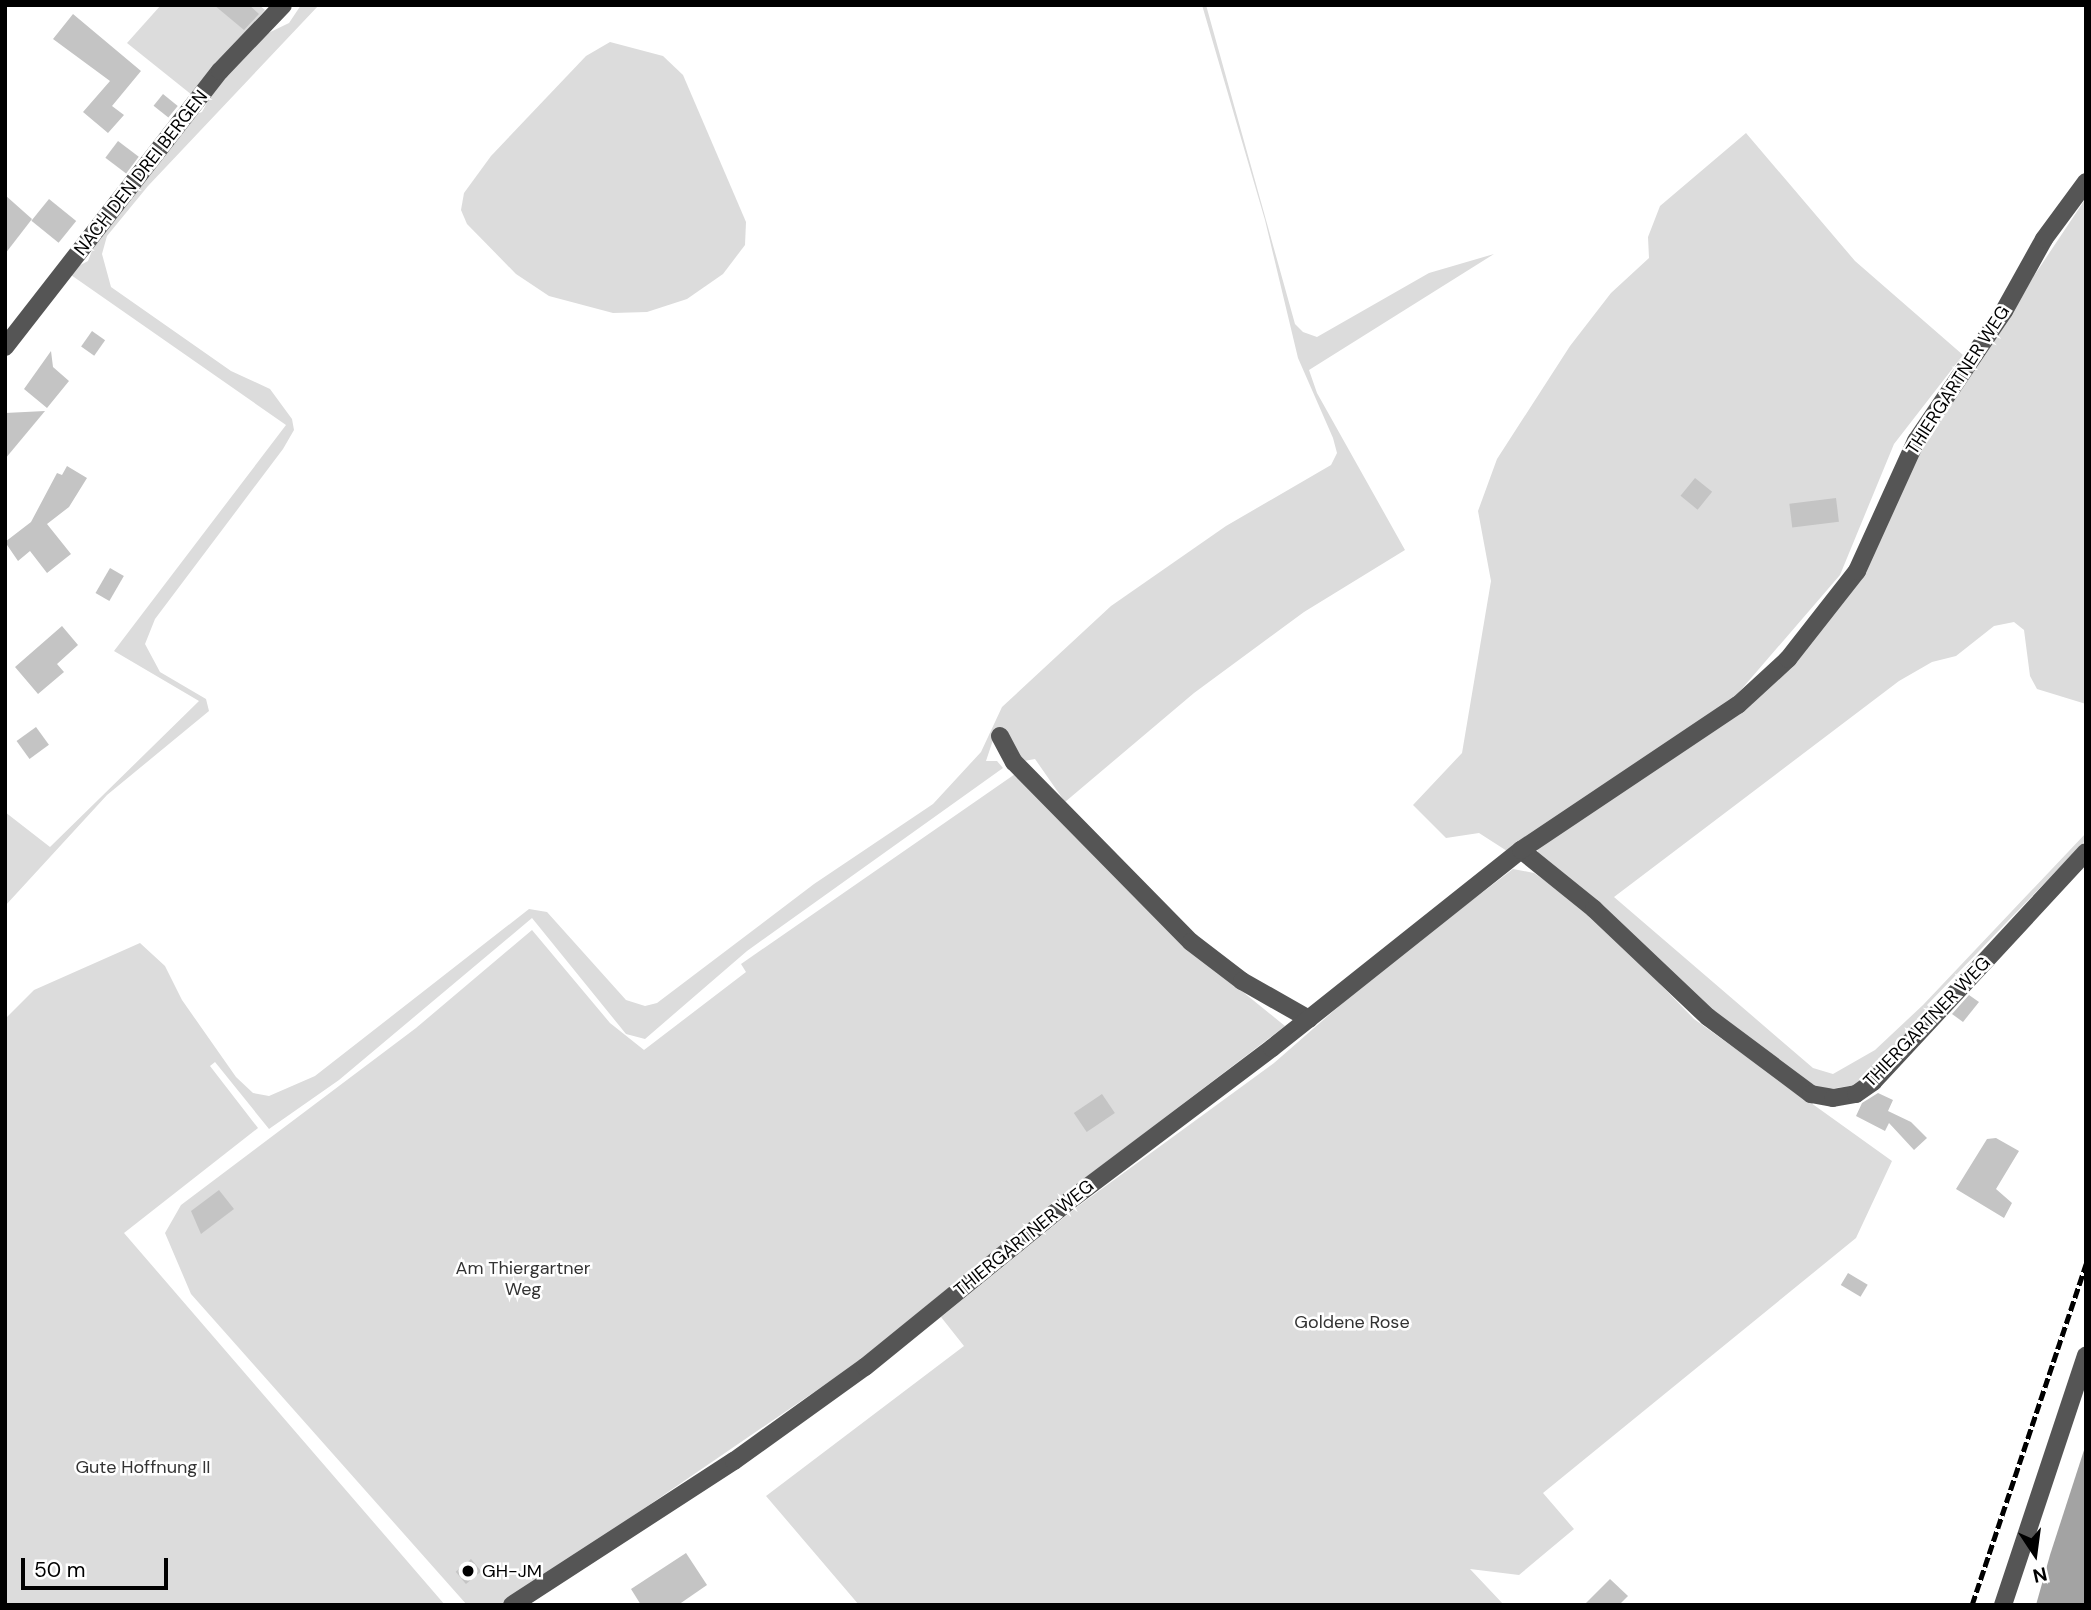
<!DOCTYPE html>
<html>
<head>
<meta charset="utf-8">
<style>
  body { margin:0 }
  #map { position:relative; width:2091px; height:1610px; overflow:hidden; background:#fff; font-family:"DM Sans",sans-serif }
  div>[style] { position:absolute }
  .green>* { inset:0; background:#dcdcdc }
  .water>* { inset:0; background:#a3a3a3 }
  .building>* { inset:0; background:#c4c4c4; transform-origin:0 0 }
  .minor>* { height:18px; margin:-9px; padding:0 9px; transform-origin:9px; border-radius:9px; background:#555 }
  .rail>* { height:5px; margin-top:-2.5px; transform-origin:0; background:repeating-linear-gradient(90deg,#000 0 10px,transparent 0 13.5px) }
  .dots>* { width:19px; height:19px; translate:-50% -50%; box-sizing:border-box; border:4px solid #fff; border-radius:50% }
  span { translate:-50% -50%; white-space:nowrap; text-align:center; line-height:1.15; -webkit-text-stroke:5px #fff; paint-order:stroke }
  .street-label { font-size:18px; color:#000 }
  .park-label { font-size:18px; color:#333 }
  .poi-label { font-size:18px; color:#000 }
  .left { translate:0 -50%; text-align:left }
  .frame { position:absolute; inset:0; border:7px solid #000; pointer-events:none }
  .north { position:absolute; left:2000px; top:1519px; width:70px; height:70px; -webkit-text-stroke:5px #fff; paint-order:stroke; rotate:167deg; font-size:19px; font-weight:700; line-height:28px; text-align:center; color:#000 }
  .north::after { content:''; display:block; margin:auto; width:24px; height:32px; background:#000; clip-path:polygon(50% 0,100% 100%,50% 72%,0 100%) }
  .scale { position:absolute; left:21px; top:1558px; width:147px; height:32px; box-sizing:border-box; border:4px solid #000; border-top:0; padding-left:9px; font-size:21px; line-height:24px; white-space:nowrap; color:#000; -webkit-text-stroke:5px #fff; paint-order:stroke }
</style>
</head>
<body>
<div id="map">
  <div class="green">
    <div style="clip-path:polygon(161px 5px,259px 5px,265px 10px,192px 95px,127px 43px)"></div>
    <div style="clip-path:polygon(301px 5px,319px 5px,148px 186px,107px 236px,102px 254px,111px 287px,231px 371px,270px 389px,292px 419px,294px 430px,283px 449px,155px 619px,145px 644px,160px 672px,206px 699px,209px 711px,107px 795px,5px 906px,5px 812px,50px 847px,199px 701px,114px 651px,286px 425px,71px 275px,71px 270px,88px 261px,93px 248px,194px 115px,202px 112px,214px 90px,258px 38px,289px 23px)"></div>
    <div style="clip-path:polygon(1202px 5px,1206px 5px,1295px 324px,1303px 332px,1317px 337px,1429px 273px,1494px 254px,1309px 370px,1317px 393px,1405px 550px,1304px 612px,1194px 693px,1065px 802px,1035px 759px,1024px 761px,995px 734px,986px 761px,997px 761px,1003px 768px,747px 951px,645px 1039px,626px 1034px,532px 918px,339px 1080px,269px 1129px,215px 1062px,210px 1066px,258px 1128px,124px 1233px,445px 1605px,5px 1605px,5px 1019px,34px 990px,140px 943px,165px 966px,182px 1000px,236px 1077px,253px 1093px,269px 1096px,315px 1076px,529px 909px,547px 912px,626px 1000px,645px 1006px,657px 1003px,814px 884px,933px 804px,981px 752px,1002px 707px,1111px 606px,1226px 526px,1331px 465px,1337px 453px,1333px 438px,1298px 358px,1265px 220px)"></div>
    <div style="clip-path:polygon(610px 42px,663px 56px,683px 75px,746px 222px,745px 245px,723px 274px,687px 299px,647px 312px,613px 313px,549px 296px,516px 274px,467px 224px,461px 210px,464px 193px,491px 156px,586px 56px)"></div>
    <div style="clip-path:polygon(1746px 133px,1855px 261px,1963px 355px,1894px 444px,1840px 575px,1721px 713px,1507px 851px,1479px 833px,1446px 838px,1413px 805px,1462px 753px,1491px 581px,1478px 511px,1497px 459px,1570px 346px,1611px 293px,1649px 258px,1648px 237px,1660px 206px)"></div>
    <div style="clip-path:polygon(2086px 198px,2086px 704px,2037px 689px,2030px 676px,2024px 630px,2014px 622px,1994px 626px,1956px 656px,1932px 662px,1899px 681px,1614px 897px,1813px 1068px,1833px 1074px,1875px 1050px,1923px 1005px,2086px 833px,2086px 840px,1927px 1005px,1933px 1012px,1862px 1084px,1823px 1090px,1806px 1083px,1701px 1002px,1538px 855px,1537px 847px,1723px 725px,1837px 602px,1933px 427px)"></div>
    <div style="clip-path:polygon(1018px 772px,1222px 975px,1285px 1026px,1051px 1204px,858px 1362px,503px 1605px,467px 1605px,191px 1294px,165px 1233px,181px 1205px,416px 1028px,532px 930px,610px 1023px,644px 1050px,746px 972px,741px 964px)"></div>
    <div style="clip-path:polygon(1513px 869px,1534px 873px,1591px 913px,1694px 1019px,1892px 1161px,1856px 1238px,1543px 1493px,1574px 1529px,1519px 1575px,1470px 1569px,1504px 1605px,859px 1605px,766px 1496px,964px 1346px,941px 1317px,1077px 1207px,1274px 1063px,1377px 973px)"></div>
  </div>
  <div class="water">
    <div style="clip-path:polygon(2086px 1444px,2086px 1605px,2036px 1605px,2050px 1555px)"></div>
  </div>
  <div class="building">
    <div style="clip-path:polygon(214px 5px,249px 5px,259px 14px,244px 30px)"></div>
    <div style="clip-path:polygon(73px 14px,141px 71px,112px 106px,124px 115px,108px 133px,83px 112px,110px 81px,53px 39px)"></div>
    <div style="left:163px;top:94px;width:19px;height:15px;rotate:39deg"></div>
    <div style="left:118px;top:141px;width:26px;height:21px;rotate:37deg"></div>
    <div style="clip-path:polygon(5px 195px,32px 219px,5px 254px)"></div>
    <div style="left:49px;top:199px;width:35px;height:28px;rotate:39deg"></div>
    <div style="left:92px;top:331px;width:16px;height:19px;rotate:35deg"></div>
    <div style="clip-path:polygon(51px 351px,53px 367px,69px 381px,47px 408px,24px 389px)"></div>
    <div style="clip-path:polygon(45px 411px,5px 459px,5px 413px)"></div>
    <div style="clip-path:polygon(67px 466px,87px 478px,69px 507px,47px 524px,71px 554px,47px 573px,30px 551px,18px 561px,5px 542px,31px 522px,57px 473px,62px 475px)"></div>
    <div style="left:1695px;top:478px;width:22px;height:23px;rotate:39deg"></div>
    <div style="left:1836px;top:498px;width:24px;height:47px;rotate:83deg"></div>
    <div style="left:110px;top:568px;width:16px;height:29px;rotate:30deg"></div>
    <div style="clip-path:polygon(62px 626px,78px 645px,57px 664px,64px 672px,38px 694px,15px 667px)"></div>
    <div style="left:36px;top:727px;width:22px;height:24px;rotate:54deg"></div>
    <div style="clip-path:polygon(1969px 995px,1979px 1002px,1963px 1022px,1952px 1014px)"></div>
    <div style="clip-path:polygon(1878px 1093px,1893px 1100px,1888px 1111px,1911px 1122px,1927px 1138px,1914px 1150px,1889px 1123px,1885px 1131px,1856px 1116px,1862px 1103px)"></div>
    <div style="left:1102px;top:1094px;width:23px;height:34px;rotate:56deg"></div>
    <div style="clip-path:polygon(1996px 1138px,2019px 1151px,1996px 1189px,2012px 1203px,2004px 1218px,1956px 1189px,1987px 1139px)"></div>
    <div style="clip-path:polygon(219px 1190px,234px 1209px,201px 1234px,191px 1211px)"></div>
    <div style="left:1848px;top:1273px;width:23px;height:14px;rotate:31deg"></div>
    <div style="clip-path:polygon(686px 1553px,707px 1585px,678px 1605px,641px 1605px,631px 1589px)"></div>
    <div style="left:471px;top:1559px;width:16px;height:20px;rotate:50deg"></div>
    <div style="clip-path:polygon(1610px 1579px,1628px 1596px,1619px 1605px,1584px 1605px)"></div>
  </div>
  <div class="minor">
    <div style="left:5px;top:347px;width:350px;rotate:-52.1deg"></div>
    <div style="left:220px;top:71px;width:91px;rotate:-46.3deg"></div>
    <div style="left:1000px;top:736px;width:30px;rotate:62deg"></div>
    <div style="left:1014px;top:762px;width:252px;rotate:45.5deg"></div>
    <div style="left:1191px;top:942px;width:64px;rotate:37.4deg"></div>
    <div style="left:1242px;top:981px;width:77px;rotate:29.6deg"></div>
    <div style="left:1521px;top:850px;width:94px;rotate:38.9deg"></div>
    <div style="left:1594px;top:909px;width:157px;rotate:43.5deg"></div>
    <div style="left:1708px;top:1017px;width:129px;rotate:36.8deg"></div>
    <div style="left:1811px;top:1094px;width:22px;rotate:10deg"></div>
    <div style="left:1833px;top:1098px;width:23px;rotate:-10deg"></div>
    <div style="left:1856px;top:1094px;width:21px;rotate:-35deg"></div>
    <div style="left:1873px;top:1082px;width:313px;rotate:-47.2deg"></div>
    <div style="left:512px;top:1605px;width:265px;rotate:-33deg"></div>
    <div style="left:734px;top:1461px;width:161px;rotate:-35.7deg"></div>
    <div style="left:865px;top:1367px;width:263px;rotate:-39.1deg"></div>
    <div style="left:1069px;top:1201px;width:254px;rotate:-37deg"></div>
    <div style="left:1272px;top:1048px;width:318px;rotate:-38.5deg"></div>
    <div style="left:1521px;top:850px;width:261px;rotate:-33.8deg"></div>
    <div style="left:1738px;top:705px;width:68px;rotate:-42.6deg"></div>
    <div style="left:1788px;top:659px;width:112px;rotate:-51.9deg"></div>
    <div style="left:1857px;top:571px;width:143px;rotate:-65.6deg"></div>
    <div style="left:1916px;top:441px;width:157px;rotate:-55.9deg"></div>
    <div style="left:2004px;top:311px;width:82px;rotate:-60.9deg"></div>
    <div style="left:2044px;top:239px;width:71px;rotate:-53.6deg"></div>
    <div style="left:2003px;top:1605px;width:263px;rotate:-71.6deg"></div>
  </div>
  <div class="rail">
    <div style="left:1972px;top:1605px;width:360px;rotate:-71.5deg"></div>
  </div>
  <div class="dots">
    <div style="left:468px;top:1571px;background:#000"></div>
  </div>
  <div class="street-label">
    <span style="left:141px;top:173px;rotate:-52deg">NACH DEN DREI BERGEN</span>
    <span style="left:1958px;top:380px;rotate:-57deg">THIERGARTNER WEG</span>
    <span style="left:1927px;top:1022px;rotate:-46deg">THIERGARTNER WEG</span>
    <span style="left:1024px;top:1238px;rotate:-39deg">THIERGARTNER WEG</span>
  </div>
  <div class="park-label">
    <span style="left:523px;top:1279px">Am Thiergartner<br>Weg</span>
    <span style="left:1352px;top:1322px">Goldene Rose</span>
    <span style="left:143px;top:1467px">Gute Hoffnung II</span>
  </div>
  <div class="poi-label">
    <span class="left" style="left:482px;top:1571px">GH-JM</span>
  </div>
  <div class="frame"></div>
  <div class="north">N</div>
  <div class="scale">50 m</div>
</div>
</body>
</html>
